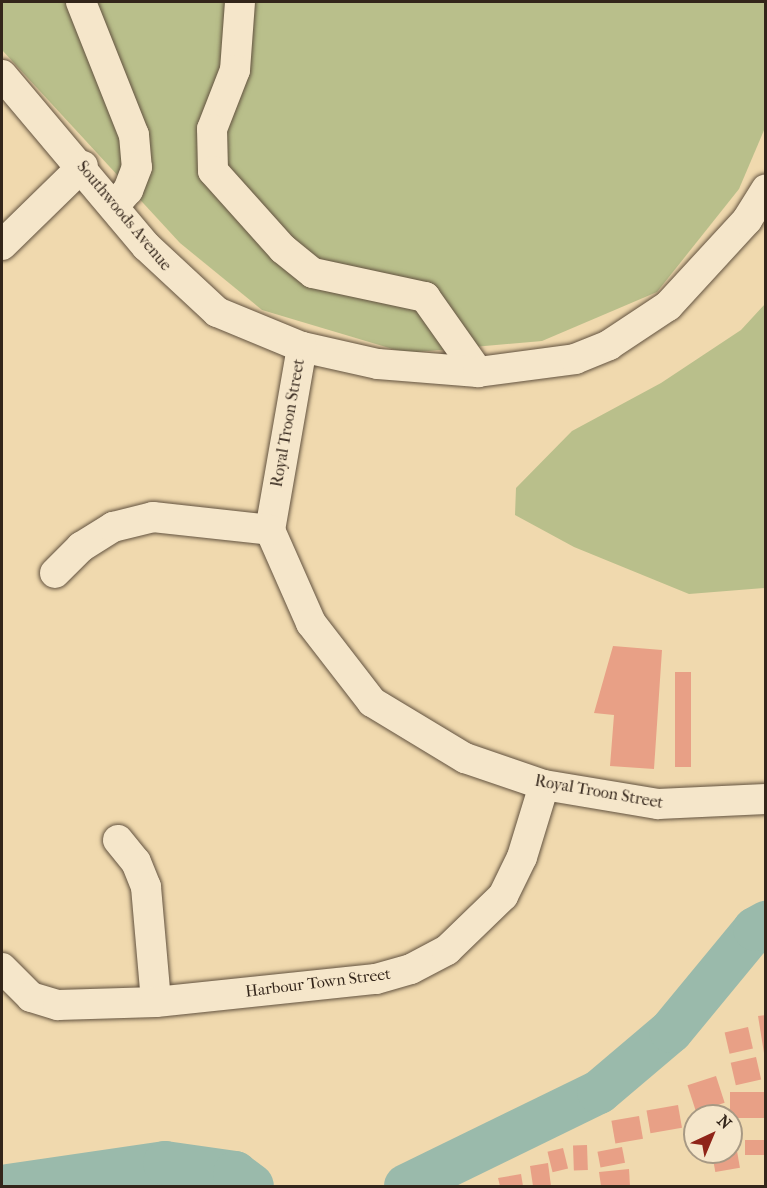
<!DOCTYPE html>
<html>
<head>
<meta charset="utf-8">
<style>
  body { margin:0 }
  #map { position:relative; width:767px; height:1188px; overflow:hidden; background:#f0d9ae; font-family:"IM FELL French Canon",serif }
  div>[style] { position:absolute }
  .green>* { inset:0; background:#b9bf8b }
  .river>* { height:44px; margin:-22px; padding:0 22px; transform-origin:22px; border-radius:22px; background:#9abaab }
  .building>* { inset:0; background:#e8a086; transform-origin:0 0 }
  .roads { filter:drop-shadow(0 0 2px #62523f) drop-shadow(0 0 2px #62523f) }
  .minor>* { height:30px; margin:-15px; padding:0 15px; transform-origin:15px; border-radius:15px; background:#f5e6ca }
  span { translate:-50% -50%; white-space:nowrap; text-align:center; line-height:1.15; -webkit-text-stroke:6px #f5e6ca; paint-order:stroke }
  .street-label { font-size:16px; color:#33251a }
  .frame { position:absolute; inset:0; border:3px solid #33251a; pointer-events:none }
  .north { position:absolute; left:683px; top:1104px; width:60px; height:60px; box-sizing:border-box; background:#f5e6ca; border:2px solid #a79984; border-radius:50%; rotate:44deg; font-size:16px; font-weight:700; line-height:24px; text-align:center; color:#33251a }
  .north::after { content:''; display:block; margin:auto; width:21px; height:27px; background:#8f2418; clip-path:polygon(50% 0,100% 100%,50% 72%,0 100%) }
</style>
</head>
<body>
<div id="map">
  <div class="green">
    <div style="clip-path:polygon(2px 2px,765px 2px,765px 128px,739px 189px,657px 292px,542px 341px,406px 353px,262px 310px,180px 243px,2px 50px)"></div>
    <div style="clip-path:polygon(765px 304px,765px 588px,689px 594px,574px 547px,515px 515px,516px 488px,572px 431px,661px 383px,741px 330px)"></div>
  </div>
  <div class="river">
    <div style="left:8px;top:1186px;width:159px;rotate:-8.3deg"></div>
    <div style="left:165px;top:1163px;width:71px;rotate:8.1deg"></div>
    <div style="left:235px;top:1173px;width:21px;rotate:37deg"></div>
    <div style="left:406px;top:1186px;width:215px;rotate:-26deg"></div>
    <div style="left:599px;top:1092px;width:94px;rotate:-40.3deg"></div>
    <div style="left:671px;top:1031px;width:132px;rotate:-50.5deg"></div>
    <div style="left:755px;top:929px;width:13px;rotate:-29deg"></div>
  </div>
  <div class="building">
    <div style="clip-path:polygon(613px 646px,662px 650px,654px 769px,610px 766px,614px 715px,594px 713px)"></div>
    <div style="left:675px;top:672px;width:16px;height:95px"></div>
    <div style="clip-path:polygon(766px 1015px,766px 1053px,764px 1053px,758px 1016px)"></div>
    <div style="left:748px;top:1027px;width:22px;height:24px;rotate:77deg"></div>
    <div style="left:756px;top:1057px;width:23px;height:26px;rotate:77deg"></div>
    <div style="left:716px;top:1076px;width:28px;height:30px;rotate:72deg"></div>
    <div style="left:766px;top:1092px;width:26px;height:36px;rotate:90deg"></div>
    <div style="left:678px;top:1105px;width:23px;height:32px;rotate:80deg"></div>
    <div style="left:639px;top:1116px;width:23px;height:28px;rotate:80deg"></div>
    <div style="left:766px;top:1140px;width:15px;height:21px;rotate:90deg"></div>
    <div style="left:587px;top:1145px;width:25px;height:14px;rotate:88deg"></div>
    <div style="left:622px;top:1147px;width:16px;height:25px;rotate:79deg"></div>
    <div style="left:563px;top:1148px;width:21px;height:16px;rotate:76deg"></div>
    <div style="left:737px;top:1151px;width:17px;height:25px;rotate:80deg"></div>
    <div style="clip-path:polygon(548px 1163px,551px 1186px,533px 1186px,530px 1166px)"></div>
    <div style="clip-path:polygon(629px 1169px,630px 1186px,601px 1186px,599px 1172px)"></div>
    <div style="clip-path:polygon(521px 1174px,523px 1186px,500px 1186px,498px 1178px)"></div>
  </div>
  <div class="roads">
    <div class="minor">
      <div style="left:81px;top:2px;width:143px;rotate:68.3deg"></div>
      <div style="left:134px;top:135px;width:32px;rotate:85deg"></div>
      <div style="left:137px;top:167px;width:25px;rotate:111deg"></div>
      <div style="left:128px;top:190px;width:21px;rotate:131deg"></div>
      <div style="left:240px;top:2px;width:68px;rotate:94.2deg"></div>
      <div style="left:235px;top:70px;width:63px;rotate:111.3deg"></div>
      <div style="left:212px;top:129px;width:42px;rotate:88.6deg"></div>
      <div style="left:213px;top:171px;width:105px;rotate:48.1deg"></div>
      <div style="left:283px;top:249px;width:38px;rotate:39deg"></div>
      <div style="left:313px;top:273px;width:115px;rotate:12.1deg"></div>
      <div style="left:425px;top:297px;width:92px;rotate:54.8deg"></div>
      <div style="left:2px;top:75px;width:224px;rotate:49.9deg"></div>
      <div style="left:146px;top:246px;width:97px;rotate:42.9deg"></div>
      <div style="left:217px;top:312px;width:92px;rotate:22.4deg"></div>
      <div style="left:302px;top:347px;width:78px;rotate:12.6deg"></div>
      <div style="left:378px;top:364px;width:100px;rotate:4.6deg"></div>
      <div style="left:478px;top:372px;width:98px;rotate:-7.6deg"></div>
      <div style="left:575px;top:359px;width:37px;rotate:-22deg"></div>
      <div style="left:609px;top:345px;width:71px;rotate:-33.5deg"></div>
      <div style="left:668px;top:306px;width:117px;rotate:-47.4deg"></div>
      <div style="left:747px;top:220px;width:36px;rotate:-58deg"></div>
      <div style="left:2px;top:245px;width:113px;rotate:-44.3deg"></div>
      <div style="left:302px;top:347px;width:186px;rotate:99.9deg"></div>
      <div style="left:270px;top:530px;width:102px;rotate:66.2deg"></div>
      <div style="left:311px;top:623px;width:100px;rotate:52.3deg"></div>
      <div style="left:372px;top:702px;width:109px;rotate:31.1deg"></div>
      <div style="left:465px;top:758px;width:83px;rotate:18.9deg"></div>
      <div style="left:544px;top:785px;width:116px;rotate:9.5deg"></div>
      <div style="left:658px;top:804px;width:108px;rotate:-2.7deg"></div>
      <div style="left:55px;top:573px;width:37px;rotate:-45deg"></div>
      <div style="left:81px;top:547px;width:38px;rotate:-32deg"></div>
      <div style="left:113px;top:527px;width:41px;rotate:-14deg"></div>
      <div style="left:153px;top:517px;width:118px;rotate:6.3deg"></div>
      <div style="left:118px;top:840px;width:28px;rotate:51deg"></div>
      <div style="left:136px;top:862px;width:27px;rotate:68deg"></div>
      <div style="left:146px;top:887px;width:115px;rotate:85deg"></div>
      <div style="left:2px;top:968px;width:41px;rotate:45deg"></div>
      <div style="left:31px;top:997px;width:28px;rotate:17deg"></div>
      <div style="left:58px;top:1005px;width:98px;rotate:-1.8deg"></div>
      <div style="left:156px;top:1002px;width:221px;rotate:-6deg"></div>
      <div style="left:376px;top:979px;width:36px;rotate:-16deg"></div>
      <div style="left:411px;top:969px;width:41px;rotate:-27.8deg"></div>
      <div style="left:447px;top:950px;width:78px;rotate:-44deg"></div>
      <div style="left:503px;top:896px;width:43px;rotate:-64deg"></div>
      <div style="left:522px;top:857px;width:75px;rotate:-73deg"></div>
    </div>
  </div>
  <div class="street-label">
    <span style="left:124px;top:216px;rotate:50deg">Southwoods Avenue</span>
    <span style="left:288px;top:423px;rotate:-80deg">Royal Troon Street</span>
    <span style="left:599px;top:792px;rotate:10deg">Royal Troon Street</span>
    <span style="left:318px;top:983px;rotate:-7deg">Harbour Town Street</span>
  </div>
  <div class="frame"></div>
  <div class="north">N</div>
</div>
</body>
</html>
